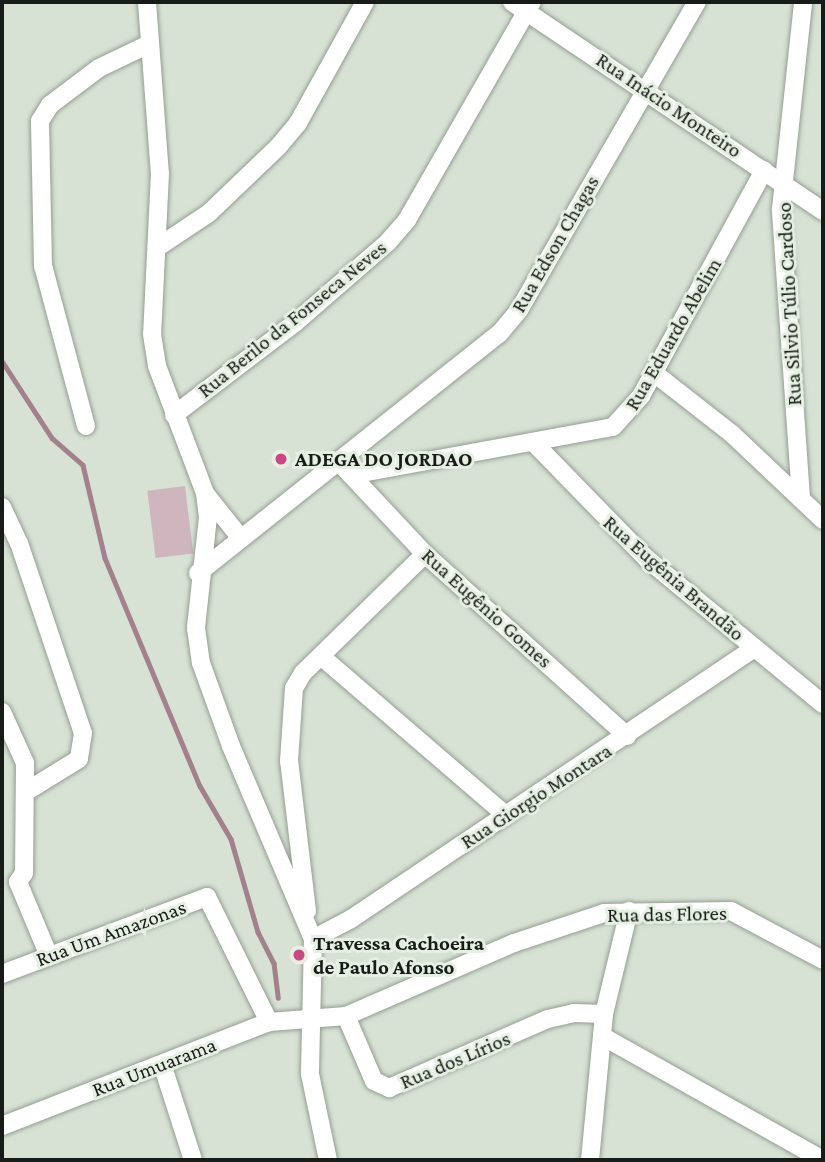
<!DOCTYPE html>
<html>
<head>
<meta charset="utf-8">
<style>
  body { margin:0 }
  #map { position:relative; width:825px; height:1162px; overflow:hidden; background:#d7e2d5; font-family:"Crimson Pro",serif }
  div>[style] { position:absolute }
  .green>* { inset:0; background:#cfb6be; transform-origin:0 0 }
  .stream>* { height:4.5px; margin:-2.25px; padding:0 2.25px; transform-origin:2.25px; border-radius:2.25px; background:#a2818c }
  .roads { filter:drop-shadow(0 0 2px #949e92) drop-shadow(0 0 2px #949e92) }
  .minor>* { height:18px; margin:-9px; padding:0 9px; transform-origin:9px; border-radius:9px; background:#fff }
  .dots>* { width:19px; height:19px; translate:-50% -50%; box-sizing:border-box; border:4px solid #e5efe2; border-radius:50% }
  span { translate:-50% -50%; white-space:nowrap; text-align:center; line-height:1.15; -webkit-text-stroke:6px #e5efe2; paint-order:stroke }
  .street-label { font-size:21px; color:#181c18 }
  .poi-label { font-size:21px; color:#181c18; font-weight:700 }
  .left { translate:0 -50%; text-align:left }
  .frame { position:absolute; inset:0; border:4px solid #181c18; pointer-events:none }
</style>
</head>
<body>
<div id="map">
  <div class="green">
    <div style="left:185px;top:486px;width:68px;height:38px;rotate:83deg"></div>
  </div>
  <div class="stream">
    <div style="left:2px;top:361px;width:92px;rotate:57deg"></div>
    <div style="left:52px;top:438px;width:41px;rotate:41.1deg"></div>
    <div style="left:83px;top:465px;width:96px;rotate:76.7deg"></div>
    <div style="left:105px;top:558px;width:247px;rotate:67.4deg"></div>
    <div style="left:200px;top:786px;width:61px;rotate:59.7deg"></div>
    <div style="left:231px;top:839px;width:97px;rotate:73.8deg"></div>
    <div style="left:258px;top:932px;width:35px;rotate:63deg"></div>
    <div style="left:274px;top:963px;width:35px;rotate:83deg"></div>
  </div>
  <div class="roads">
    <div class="minor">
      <div style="left:147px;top:2px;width:171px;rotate:85.7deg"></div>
      <div style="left:160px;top:173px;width:161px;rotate:92.8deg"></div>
      <div style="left:152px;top:334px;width:32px;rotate:81deg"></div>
      <div style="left:157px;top:366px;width:136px;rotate:69.3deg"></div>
      <div style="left:205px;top:493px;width:24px;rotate:83deg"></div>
      <div style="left:208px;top:517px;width:112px;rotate:96.2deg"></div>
      <div style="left:196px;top:628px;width:35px;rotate:82deg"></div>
      <div style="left:201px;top:663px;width:88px;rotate:70.1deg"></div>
      <div style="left:231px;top:746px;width:210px;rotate:67deg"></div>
      <div style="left:313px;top:939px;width:135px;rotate:91.3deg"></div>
      <div style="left:310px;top:1074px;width:88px;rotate:78.2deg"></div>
      <div style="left:512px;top:2px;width:375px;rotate:33.9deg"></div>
      <div style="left:158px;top:247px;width:61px;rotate:-33.7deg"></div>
      <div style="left:209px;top:213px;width:95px;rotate:-43.7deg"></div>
      <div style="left:278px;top:147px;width:31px;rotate:-50deg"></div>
      <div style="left:298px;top:123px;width:138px;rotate:-61deg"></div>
      <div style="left:654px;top:373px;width:99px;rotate:38deg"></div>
      <div style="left:732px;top:434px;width:125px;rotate:43.4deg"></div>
      <div style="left:174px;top:415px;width:153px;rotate:-37.3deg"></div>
      <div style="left:296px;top:322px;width:122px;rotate:-41deg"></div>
      <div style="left:388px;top:242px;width:29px;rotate:-49deg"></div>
      <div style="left:407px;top:220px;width:251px;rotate:-60.2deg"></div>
      <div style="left:86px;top:426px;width:166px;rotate:-105deg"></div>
      <div style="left:43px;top:266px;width:145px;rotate:-91.2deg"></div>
      <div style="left:40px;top:121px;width:19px;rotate:-58deg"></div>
      <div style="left:50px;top:105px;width:61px;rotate:-37.1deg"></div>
      <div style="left:99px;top:68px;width:55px;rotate:-25.6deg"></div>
      <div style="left:534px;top:443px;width:162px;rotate:45.8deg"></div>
      <div style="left:647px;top:559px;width:228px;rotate:39.5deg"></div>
      <div style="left:338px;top:461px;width:19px;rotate:47deg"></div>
      <div style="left:351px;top:475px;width:266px;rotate:-10.4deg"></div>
      <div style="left:613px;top:427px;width:42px;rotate:-47.9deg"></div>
      <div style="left:641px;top:396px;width:257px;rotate:-61.4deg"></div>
      <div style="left:351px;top:475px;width:108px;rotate:46.9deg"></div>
      <div style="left:425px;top:554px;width:272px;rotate:42deg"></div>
      <div style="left:207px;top:496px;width:53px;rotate:51.2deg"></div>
      <div style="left:801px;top:498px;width:290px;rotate:-94deg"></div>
      <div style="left:781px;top:209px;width:208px;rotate:-83.9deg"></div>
      <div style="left:2px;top:507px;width:40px;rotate:65deg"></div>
      <div style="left:19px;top:543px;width:200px;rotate:71.4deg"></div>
      <div style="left:83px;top:733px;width:26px;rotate:99deg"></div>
      <div style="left:79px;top:759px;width:61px;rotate:148.4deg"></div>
      <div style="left:198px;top:573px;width:384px;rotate:-38.5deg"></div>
      <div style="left:499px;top:334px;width:31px;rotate:-50deg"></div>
      <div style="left:519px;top:310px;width:356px;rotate:-60deg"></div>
      <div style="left:322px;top:657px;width:243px;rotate:40.7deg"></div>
      <div style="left:2px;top:712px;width:56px;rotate:65.7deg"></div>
      <div style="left:25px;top:763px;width:110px;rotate:90.5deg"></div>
      <div style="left:24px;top:873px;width:11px;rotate:124deg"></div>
      <div style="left:18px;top:882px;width:80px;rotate:67.3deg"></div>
      <div style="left:307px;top:911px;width:151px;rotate:-96.8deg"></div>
      <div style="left:289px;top:761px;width:73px;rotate:-86.1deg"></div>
      <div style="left:294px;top:688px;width:17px;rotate:-59deg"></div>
      <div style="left:303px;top:673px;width:170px;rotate:-44.3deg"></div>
      <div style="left:313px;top:939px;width:43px;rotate:-27.8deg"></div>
      <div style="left:351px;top:919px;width:486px;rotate:-33.9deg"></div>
      <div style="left:2px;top:974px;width:219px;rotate:-20.6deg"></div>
      <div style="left:207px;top:897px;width:140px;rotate:63.6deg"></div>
      <div style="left:346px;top:1016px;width:71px;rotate:66.7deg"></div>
      <div style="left:374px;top:1081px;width:17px;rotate:25deg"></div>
      <div style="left:389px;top:1088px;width:173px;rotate:-23.5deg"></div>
      <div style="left:548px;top:1019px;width:27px;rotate:-13deg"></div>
      <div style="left:574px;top:1013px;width:30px;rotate:2deg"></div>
      <div style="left:602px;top:1036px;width:253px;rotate:29.3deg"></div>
      <div style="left:162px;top:1064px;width:101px;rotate:72.1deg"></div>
      <div style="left:2px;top:1126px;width:287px;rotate:-21.3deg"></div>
      <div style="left:269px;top:1022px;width:77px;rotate:-4.5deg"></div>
      <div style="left:346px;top:1016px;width:183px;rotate:-23.5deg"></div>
      <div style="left:514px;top:943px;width:95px;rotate:-18.4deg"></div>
      <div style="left:604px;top:913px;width:127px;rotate:-0.9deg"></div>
      <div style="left:731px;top:911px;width:104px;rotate:28deg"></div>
      <div style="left:590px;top:1160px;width:147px;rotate:-84.5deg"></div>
      <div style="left:604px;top:1014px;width:106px;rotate:-76.4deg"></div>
    </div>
  </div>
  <div class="dots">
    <div style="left:281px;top:459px;background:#cd4583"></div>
    <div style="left:299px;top:955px;background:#cd4583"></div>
  </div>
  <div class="street-label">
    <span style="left:669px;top:105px;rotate:34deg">Rua Inácio Monteiro</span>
    <span style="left:555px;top:244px;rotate:-60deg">Rua Edson Chagas</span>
    <span style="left:789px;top:304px;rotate:-93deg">Rua Silvio Túlio Cardoso</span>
    <span style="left:292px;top:319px;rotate:-39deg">Rua Berilo da Fonseca Neves</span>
    <span style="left:673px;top:334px;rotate:-60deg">Rua Eduardo Abelim</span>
    <span style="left:674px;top:578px;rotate:41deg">Rua Eugênia Brandão</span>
    <span style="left:487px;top:608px;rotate:42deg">Rua Eugênio Gomes</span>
    <span style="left:536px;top:796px;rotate:-33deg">Rua Giorgio Montara</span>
    <span style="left:667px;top:914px;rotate:-1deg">Rua das Flores</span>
    <span style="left:111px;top:933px;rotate:-20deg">Rua Um Amazonas</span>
    <span style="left:455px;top:1060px;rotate:-23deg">Rua dos Lírios</span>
    <span style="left:154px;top:1067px;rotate:-21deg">Rua Umuarama</span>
  </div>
  <div class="poi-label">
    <span class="left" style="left:295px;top:459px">ADEGA DO JORDAO</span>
    <span class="left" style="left:313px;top:955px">Travessa Cachoeira<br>de Paulo Afonso</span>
  </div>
  <div class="frame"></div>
</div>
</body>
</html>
